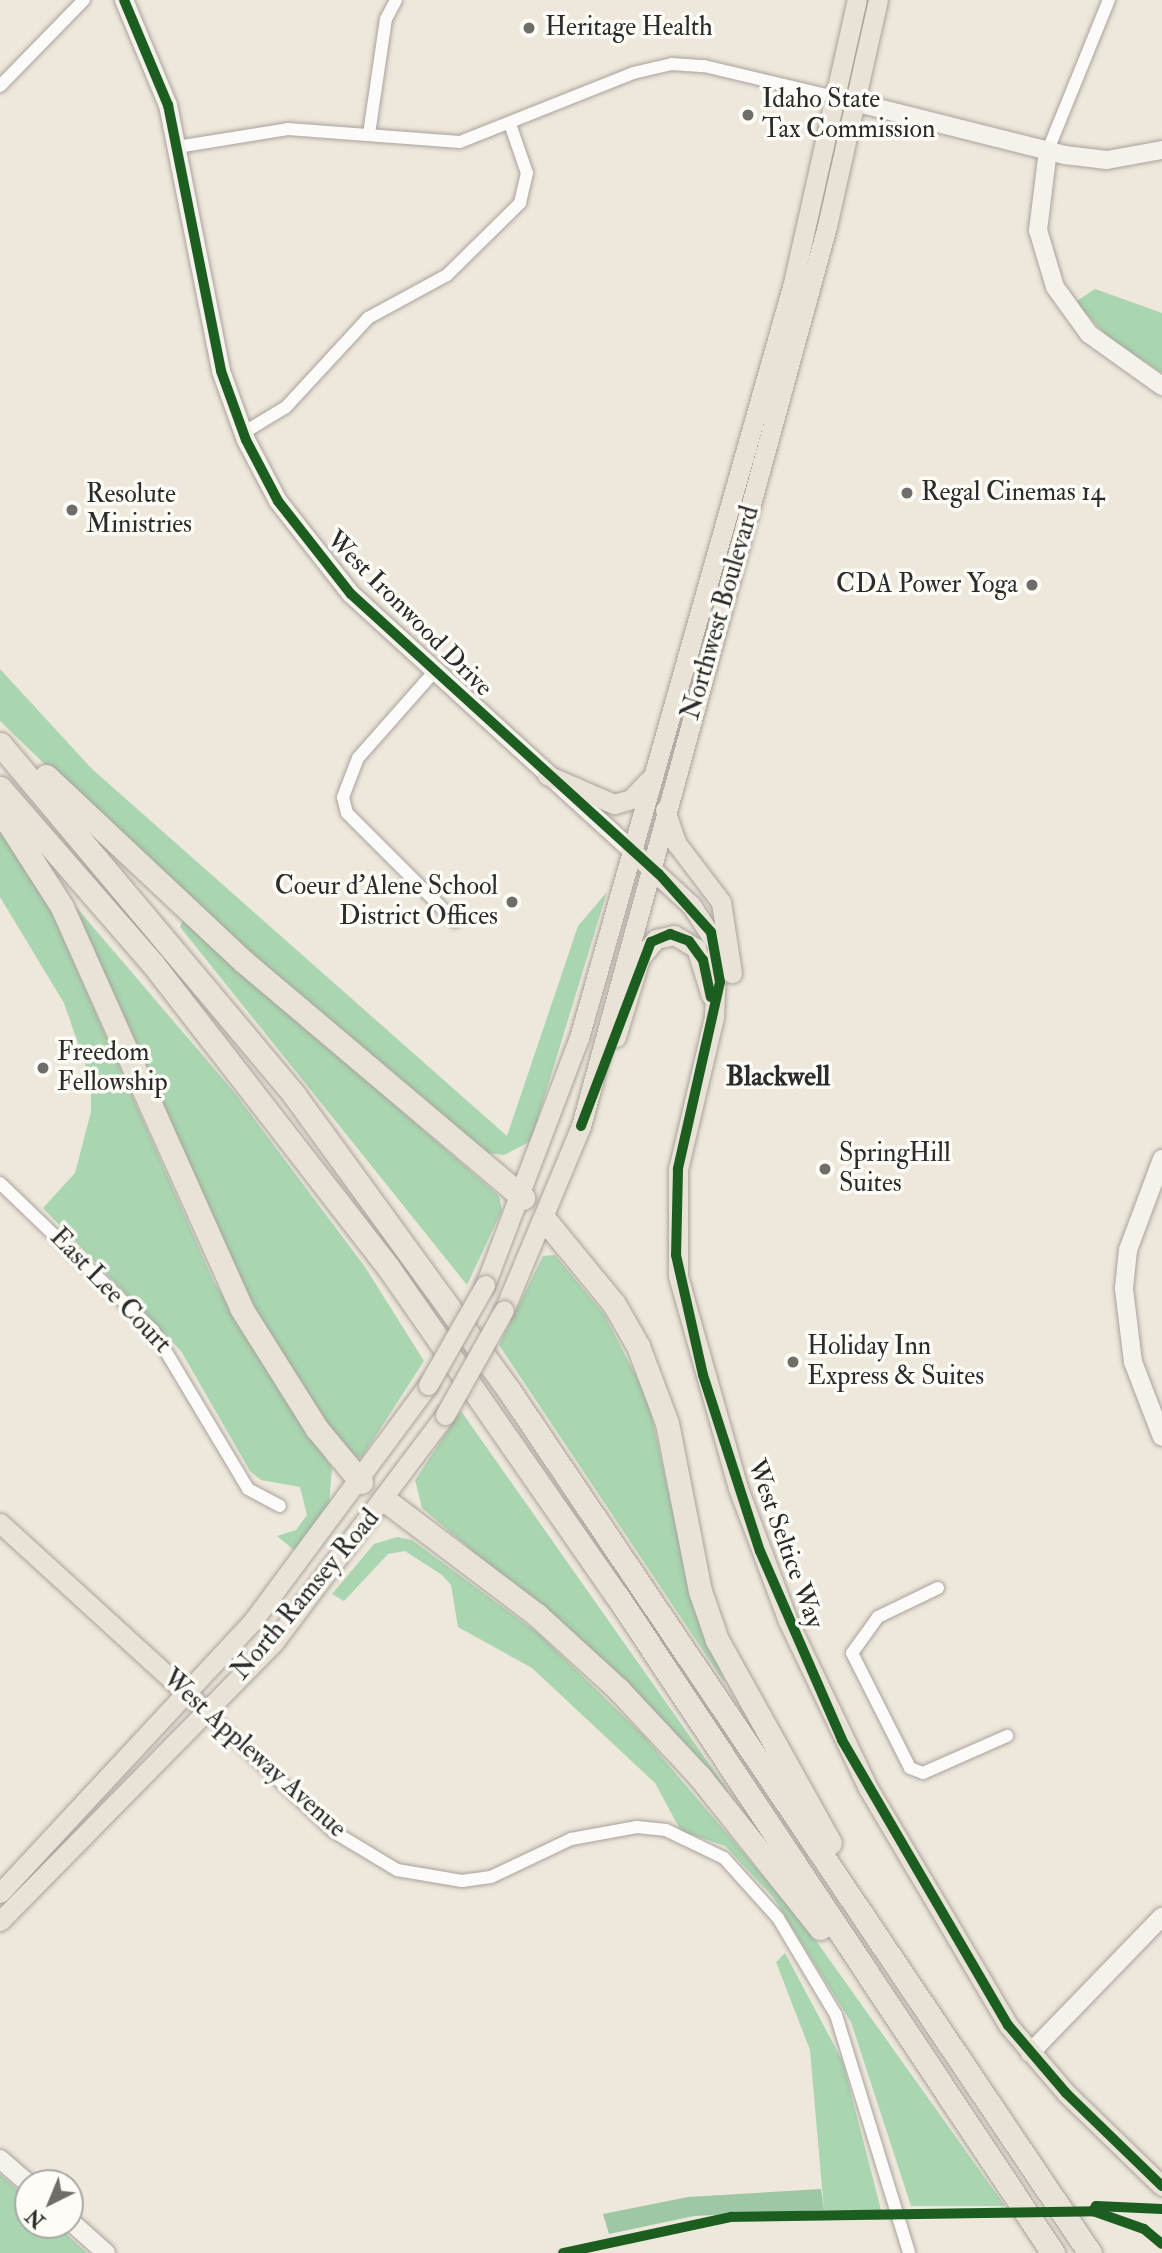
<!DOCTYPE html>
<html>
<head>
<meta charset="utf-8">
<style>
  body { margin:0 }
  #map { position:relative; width:1162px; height:2253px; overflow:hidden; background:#eee7db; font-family:"IM FELL Double Pica",serif }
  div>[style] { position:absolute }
  .green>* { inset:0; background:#a9d5b0 }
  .forest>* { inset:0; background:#9ec7a5 }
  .roads { filter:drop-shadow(0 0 2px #a8a39d) drop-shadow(0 0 2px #a8a39d) }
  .street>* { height:12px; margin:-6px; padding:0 6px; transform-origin:6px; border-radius:6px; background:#fcfbfa }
  .secondary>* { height:18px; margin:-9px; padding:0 9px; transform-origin:9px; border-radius:9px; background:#f5f1eb }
  .primary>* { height:19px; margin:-9.5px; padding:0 9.5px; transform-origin:9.5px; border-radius:9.5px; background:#e9e2d6 }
  .highway>* { height:23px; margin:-11.5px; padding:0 11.5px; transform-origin:11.5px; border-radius:11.5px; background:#e9e2d6 }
  .bridges { filter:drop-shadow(0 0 2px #a8a39d) drop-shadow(0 0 2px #a8a39d) }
  .primary-bridge>* { height:19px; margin:-9.5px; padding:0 9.5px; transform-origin:9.5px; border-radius:9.5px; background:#e9e2d6 }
  .cycleway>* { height:10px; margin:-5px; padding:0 5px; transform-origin:5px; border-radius:5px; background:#1b5e20 }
  .dots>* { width:19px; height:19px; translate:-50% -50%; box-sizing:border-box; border:4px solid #fdfcf7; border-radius:50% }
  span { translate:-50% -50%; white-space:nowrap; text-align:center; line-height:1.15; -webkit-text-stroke:7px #fdfcf7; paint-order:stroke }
  .poi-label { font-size:26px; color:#2b2b2b }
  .left { translate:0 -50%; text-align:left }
  .right { translate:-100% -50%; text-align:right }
  .street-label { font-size:26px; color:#2b2b2b }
  .neighbourhood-label { font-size:28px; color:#2b2b2b; font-weight:700 }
  .north { position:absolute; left:14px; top:2169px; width:70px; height:70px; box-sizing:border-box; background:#fdfcf7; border:2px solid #a9a8a5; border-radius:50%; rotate:223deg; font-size:19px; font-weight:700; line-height:28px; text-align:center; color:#2b2b2b }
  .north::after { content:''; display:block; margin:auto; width:24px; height:32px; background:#6f6d69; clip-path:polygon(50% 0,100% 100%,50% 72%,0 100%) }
</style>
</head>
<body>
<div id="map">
  <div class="green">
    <div style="clip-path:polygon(1095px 289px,1162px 313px,1162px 373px,1108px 337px,1075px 302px)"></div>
    <div style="clip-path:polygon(0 669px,92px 769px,507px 1136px,578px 926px,607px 892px,531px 1141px,504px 1155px,480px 1152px,145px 861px,0 721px)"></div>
    <div style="clip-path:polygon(0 827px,33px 870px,214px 1282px,332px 1468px,329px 1505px,294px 1550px,277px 1536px,296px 1530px,307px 1515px,300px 1487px,261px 1480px,250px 1471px,181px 1351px,43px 1208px,75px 1173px,91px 1112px,91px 1081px,64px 1003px,0 897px)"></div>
    <div style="clip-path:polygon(70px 900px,234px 1092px,365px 1267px,424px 1361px,362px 1457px,351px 1458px,236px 1287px)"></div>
    <div style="clip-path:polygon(183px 920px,499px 1196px,502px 1210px,467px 1285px,180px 927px)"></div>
    <div style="clip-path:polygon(555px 1255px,604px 1314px,648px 1399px,691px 1595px,726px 1685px,499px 1345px,543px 1256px)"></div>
    <div style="clip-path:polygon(461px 1411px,729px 1792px,723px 1795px,669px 1726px,612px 1670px,422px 1508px,415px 1480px)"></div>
    <div style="clip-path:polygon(397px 1537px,412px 1540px,539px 1634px,642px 1734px,804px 1924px,1005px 2206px,911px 2206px,851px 2022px,773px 1897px,725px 1846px,681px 1831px,655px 1783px,532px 1668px,458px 1627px,451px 1585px,442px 1575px,405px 1551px,388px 1554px,344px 1601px,332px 1594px,374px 1544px)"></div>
    <div style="clip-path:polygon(785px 1953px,843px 2062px,881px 2210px,824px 2210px,810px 2050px,776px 1962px)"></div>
    <div style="clip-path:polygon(0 2174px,28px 2199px,28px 2225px,56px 2225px,87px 2253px,0 2253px)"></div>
  </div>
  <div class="forest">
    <div style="clip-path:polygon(821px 2189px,824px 2210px,694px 2216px,609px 2234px,603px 2214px,688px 2197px)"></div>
  </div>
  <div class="roads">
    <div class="street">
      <div style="left:0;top:86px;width:120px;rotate:-45.7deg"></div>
      <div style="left:369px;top:134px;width:116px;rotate:-81.6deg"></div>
      <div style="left:386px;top:19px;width:21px;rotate:-62deg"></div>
      <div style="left:177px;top:147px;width:112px;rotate:-9.2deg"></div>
      <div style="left:288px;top:129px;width:172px;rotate:4.3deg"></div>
      <div style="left:460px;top:142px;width:186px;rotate:-21.7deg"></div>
      <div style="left:633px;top:73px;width:40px;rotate:-13deg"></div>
      <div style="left:672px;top:64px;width:32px;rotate:4deg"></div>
      <div style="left:704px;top:66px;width:139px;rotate:13.3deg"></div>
      <div style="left:1048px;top:150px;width:162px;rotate:-67.9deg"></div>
      <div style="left:243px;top:433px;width:50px;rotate:-31.2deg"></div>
      <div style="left:286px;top:407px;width:121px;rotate:-47.3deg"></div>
      <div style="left:368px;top:318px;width:90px;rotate:-28.6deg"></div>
      <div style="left:447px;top:275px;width:103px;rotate:-44.6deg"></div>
      <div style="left:520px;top:203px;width:31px;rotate:-77deg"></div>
      <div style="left:527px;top:173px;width:52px;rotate:-109.1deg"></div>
      <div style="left:433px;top:673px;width:113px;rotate:131.4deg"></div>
      <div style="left:358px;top:758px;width:42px;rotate:111deg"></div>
      <div style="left:343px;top:797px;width:16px;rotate:76deg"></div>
      <div style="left:347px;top:813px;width:153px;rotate:45deg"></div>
      <div style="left:0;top:1183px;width:212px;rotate:43.9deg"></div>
      <div style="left:153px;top:1330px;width:185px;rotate:59.1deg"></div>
      <div style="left:248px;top:1489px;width:36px;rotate:28deg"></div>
      <div style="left:938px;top:1588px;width:67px;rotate:154.2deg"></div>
      <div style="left:878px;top:1617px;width:44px;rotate:125.8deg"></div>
      <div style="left:852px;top:1653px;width:129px;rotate:63.2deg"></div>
      <div style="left:910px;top:1768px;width:14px;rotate:21deg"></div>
      <div style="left:923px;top:1773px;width:92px;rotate:-23.8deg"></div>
      <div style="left:205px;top:1711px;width:177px;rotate:43.2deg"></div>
      <div style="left:334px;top:1832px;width:74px;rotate:31.1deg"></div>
      <div style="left:397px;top:1870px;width:66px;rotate:9.6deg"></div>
      <div style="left:462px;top:1881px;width:29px;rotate:-8deg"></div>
      <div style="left:491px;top:1877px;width:89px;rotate:-25.4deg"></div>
      <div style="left:571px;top:1839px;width:67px;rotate:-10.3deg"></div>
      <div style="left:637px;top:1827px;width:29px;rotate:6deg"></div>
      <div style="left:666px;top:1830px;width:64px;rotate:25.8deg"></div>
      <div style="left:724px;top:1858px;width:81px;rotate:48deg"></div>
      <div style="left:778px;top:1918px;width:113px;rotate:59.1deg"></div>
      <div style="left:836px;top:2015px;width:249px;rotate:72.9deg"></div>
    </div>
    <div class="secondary">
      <div style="left:124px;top:0;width:114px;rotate:67.3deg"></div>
      <div style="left:168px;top:105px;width:271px;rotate:78.7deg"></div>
      <div style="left:221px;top:371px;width:73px;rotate:70.1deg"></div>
      <div style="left:246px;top:440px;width:69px;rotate:62.3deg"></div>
      <div style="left:278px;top:501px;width:118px;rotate:51.9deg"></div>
      <div style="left:351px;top:594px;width:378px;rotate:42.4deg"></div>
      <div style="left:842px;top:99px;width:230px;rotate:14.1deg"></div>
      <div style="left:1065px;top:155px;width:42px;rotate:6.8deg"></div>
      <div style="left:1107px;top:160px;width:56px;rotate:-10.3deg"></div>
      <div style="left:1048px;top:150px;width:81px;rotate:97.1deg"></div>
      <div style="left:1038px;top:230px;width:59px;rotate:73.4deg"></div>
      <div style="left:1055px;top:287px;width:58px;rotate:54.1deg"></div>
      <div style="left:1089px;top:334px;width:90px;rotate:35.5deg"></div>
      <div style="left:1162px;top:1159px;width:97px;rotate:110.5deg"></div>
      <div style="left:1128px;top:1250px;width:39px;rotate:96deg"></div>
      <div style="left:1124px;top:1289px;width:74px;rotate:83deg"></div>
      <div style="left:1133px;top:1362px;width:80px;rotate:68.9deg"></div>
      <div style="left:1030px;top:2053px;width:190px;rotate:-45.9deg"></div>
      <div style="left:0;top:2159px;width:37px;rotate:41deg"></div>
      <div style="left:70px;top:2221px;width:48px;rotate:41.6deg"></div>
    </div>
    <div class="primary">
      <div style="left:547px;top:775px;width:73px;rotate:23.4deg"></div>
      <div style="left:614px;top:804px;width:18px;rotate:-16deg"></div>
      <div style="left:631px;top:799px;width:25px;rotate:-47deg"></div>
      <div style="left:665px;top:810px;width:36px;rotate:71deg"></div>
      <div style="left:677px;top:844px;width:73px;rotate:52.8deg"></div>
      <div style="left:721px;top:902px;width:72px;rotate:81.2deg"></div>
      <div style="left:630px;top:849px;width:83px;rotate:42.6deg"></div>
      <div style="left:691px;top:905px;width:48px;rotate:57deg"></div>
      <div style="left:717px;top:945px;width:72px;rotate:92.4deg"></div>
      <div style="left:714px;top:1017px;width:156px;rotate:103.3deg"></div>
      <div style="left:678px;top:1169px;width:107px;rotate:90deg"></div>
      <div style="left:678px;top:1276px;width:220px;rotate:74.2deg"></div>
      <div style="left:738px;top:1488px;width:142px;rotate:69.4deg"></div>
      <div style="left:788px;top:1621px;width:185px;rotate:64.4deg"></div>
      <div style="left:868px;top:1788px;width:275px;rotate:59.4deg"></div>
      <div style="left:1008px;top:2025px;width:89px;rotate:49.5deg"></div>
      <div style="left:1066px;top:2093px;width:134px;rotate:44.1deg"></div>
      <div style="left:616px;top:1037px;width:83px;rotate:-73.1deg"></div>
      <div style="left:640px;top:958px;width:25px;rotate:-50deg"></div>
      <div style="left:656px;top:939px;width:18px;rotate:-13deg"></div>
      <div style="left:674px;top:935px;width:26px;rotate:31deg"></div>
      <div style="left:696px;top:948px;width:50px;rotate:72.6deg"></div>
      <div style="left:485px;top:1285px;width:264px;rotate:-69.2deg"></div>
      <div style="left:579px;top:1038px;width:785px;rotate:-74.17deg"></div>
      <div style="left:793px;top:283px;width:290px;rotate:-77.3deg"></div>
      <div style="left:504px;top:1310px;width:199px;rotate:-67.3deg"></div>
      <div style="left:581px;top:1126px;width:933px;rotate:-74.71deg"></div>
      <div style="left:827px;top:226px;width:232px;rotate:-77.3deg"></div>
      <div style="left:0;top:1523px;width:263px;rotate:42.4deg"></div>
      <div style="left:0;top:1893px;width:370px;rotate:-47.1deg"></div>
      <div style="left:252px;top:1622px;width:295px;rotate:-53.4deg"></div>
      <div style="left:0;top:1921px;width:391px;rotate:-45.5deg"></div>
      <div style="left:274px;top:1642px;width:284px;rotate:-53deg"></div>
    </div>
    <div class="highway">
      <div style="left:0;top:744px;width:459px;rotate:50deg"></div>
      <div style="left:295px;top:1096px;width:362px;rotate:54deg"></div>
      <div style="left:508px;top:1389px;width:1042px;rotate:56.04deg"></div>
      <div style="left:46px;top:776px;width:270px;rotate:43.2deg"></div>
      <div style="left:243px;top:961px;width:367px;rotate:40.2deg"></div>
      <div style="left:0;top:788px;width:233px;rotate:49deg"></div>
      <div style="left:153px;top:964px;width:383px;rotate:52.2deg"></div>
      <div style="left:388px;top:1267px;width:401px;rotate:55.2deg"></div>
      <div style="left:617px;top:1596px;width:789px;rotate:56.43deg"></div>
      <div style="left:0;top:810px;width:115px;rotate:57.4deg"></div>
      <div style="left:62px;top:907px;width:439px;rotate:65.9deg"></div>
      <div style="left:241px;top:1308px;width:143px;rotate:57.9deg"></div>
      <div style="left:317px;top:1429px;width:69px;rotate:50.3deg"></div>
      <div style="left:545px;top:1220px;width:109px;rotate:50.6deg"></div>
      <div style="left:614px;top:1304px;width:48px;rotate:60.3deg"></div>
      <div style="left:638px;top:1346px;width:82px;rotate:69.4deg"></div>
      <div style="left:667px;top:1423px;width:171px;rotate:78.9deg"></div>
      <div style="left:700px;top:1591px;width:52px;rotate:70.9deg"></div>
      <div style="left:717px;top:1640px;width:232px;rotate:60.9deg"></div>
      <div style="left:385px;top:1500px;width:191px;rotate:37.1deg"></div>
      <div style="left:537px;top:1615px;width:110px;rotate:42.4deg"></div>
      <div style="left:618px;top:1689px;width:120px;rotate:47deg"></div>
      <div style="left:700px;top:1777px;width:193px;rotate:51.5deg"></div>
    </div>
  </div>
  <div class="bridges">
    <div class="primary-bridge">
      <div style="left:428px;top:1385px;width:115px;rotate:-60.3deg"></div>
      <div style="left:445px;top:1415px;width:120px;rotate:-60.7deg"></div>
    </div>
  </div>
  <div class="cycleway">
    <div style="left:124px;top:0;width:114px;rotate:67.3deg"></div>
    <div style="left:168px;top:105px;width:271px;rotate:78.7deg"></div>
    <div style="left:221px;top:371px;width:73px;rotate:70.1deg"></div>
    <div style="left:246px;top:440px;width:69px;rotate:62.3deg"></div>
    <div style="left:278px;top:501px;width:118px;rotate:51.9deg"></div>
    <div style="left:351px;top:594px;width:416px;rotate:42.3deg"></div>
    <div style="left:659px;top:874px;width:78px;rotate:48.1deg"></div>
    <div style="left:711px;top:932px;width:51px;rotate:79.8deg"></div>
    <div style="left:720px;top:982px;width:192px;rotate:102.7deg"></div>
    <div style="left:678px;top:1169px;width:86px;rotate:91.3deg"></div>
    <div style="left:676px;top:1255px;width:123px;rotate:77.3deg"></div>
    <div style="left:703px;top:1375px;width:185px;rotate:72.1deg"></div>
    <div style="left:760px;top:1551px;width:206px;rotate:66.5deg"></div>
    <div style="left:842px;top:1740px;width:330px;rotate:59.8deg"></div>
    <div style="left:1008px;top:2025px;width:89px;rotate:49.5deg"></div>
    <div style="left:1066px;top:2093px;width:134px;rotate:44.1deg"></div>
    <div style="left:581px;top:1126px;width:197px;rotate:-69.2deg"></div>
    <div style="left:651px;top:942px;width:21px;rotate:-23deg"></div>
    <div style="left:670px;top:934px;width:20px;rotate:20deg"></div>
    <div style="left:689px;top:941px;width:24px;rotate:54deg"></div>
    <div style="left:703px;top:960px;width:38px;rotate:78deg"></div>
    <div style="left:1162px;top:2209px;width:66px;rotate:-177.4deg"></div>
    <div style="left:1096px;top:2206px;width:6px;rotate:121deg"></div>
    <div style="left:1093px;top:2211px;width:54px;rotate:19.4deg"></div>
    <div style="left:1144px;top:2229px;width:23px;rotate:40deg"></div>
    <div style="left:563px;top:2253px;width:172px;rotate:-12.1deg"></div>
    <div style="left:731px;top:2217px;width:362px;rotate:-0.9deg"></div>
  </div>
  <div class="dots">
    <div style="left:529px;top:28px;background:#6f6d69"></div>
    <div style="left:748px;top:115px;background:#6f6d69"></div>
    <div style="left:907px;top:493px;background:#6f6d69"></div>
    <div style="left:72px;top:510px;background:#6f6d69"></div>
    <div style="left:1032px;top:585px;background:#6f6d69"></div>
    <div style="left:512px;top:902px;background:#6f6d69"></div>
    <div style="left:43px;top:1068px;background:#6f6d69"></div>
    <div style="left:825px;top:1169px;background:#6f6d69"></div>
    <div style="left:793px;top:1362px;background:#6f6d69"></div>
  </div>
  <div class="poi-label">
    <span class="left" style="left:545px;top:28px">Heritage Health</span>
    <span class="left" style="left:762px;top:115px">Idaho State<br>Tax Commission</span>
    <span class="left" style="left:921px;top:493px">Regal Cinemas 14</span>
    <span class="left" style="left:86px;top:510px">Resolute<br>Ministries</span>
    <span class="right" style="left:1018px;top:585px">CDA Power Yoga</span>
    <span class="right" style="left:498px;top:902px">Coeur d'Alene School<br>District Offices</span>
    <span class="left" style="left:57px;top:1068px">Freedom<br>Fellowship</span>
    <span class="left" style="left:839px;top:1169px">SpringHill<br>Suites</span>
    <span class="left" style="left:807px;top:1362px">Holiday Inn<br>Express &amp; Suites</span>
  </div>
  <div class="street-label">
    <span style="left:721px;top:613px;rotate:-74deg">Northwest Boulevard</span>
    <span style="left:409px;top:614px;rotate:45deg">West Ironwood Drive</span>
    <span style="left:110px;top:1291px;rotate:46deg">East Lee Court</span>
    <span style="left:785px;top:1544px;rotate:70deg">West Seltice Way</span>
    <span style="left:306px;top:1595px;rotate:-50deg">North Ramsey Road</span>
    <span style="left:254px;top:1754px;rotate:42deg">West Appleway Avenue</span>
  </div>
  <div class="neighbourhood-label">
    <span style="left:778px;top:1077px">Blackwell</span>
  </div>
  <div class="north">N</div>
</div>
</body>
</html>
